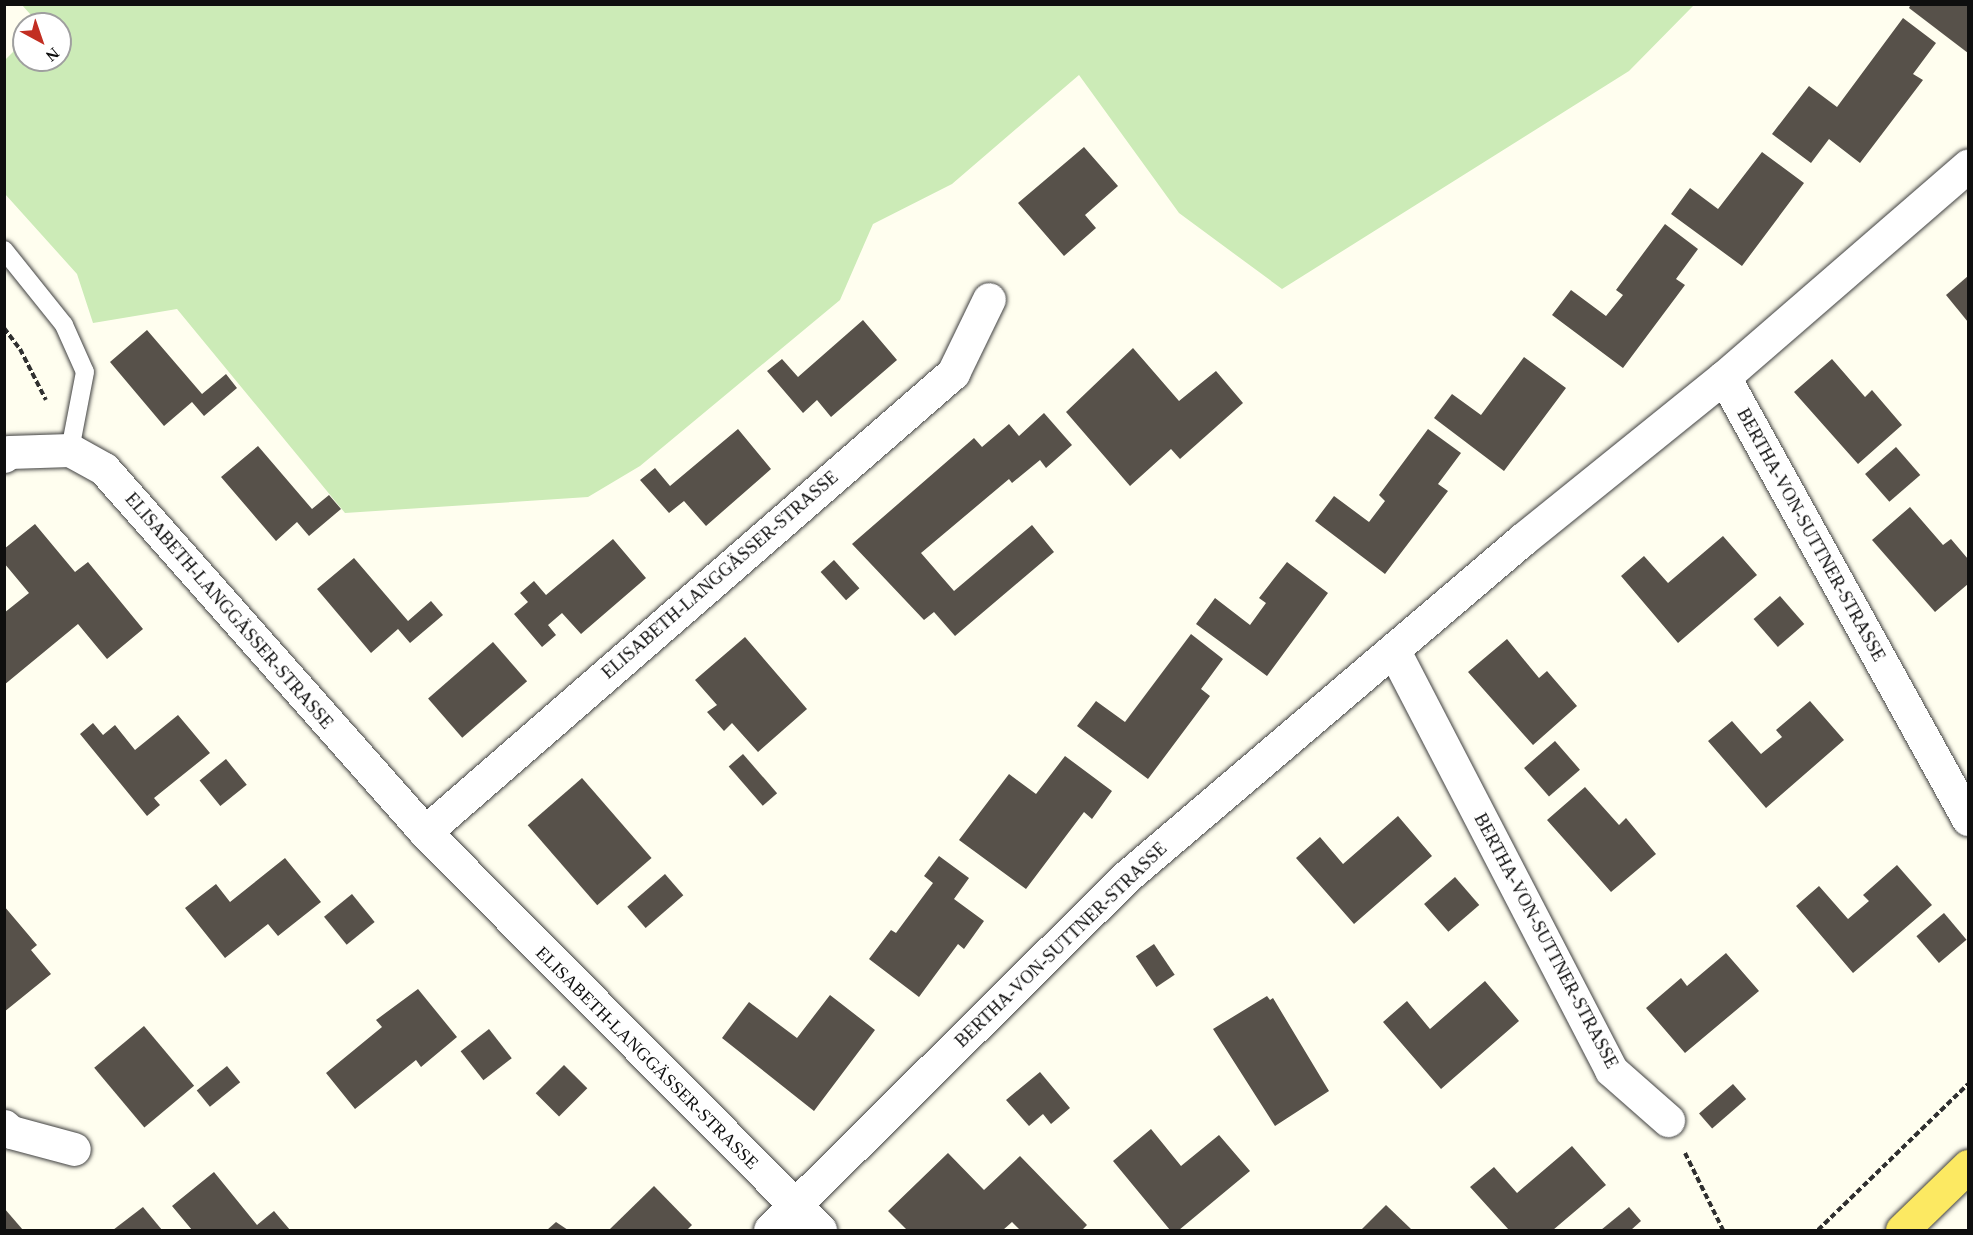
<!DOCTYPE html>
<html>
<head>
<meta charset="utf-8">
<style>
  body { margin:0 }
  #map { position:relative; width:1973px; height:1235px; overflow:hidden; background:#fffeef; font-family:"Times New Roman",serif }
  div>[style] { position:absolute }
  .green>* { inset:0; background:#ccebb7 }
  .building>* { inset:0; background:#57514a; transform-origin:0 0 }
  .path>* { height:4px; margin-top:-2px; transform-origin:0; background:repeating-linear-gradient(90deg,#303030 0 6px,transparent 0 9px) }
  .roads { filter:drop-shadow(0 0 2px #414141) drop-shadow(0 0 2px #414141) }
  .lane>* { height:18px; margin:-9px; padding:0 9px; transform-origin:9px; border-radius:9px; background:#fff }
  .street>* { height:33px; margin:-16.5px; padding:0 16.5px; transform-origin:16.5px; border-radius:16.5px; background:#fff }
  .primary>* { height:33px; margin:-16.5px; padding:0 16.5px; transform-origin:16.5px; border-radius:16.5px; background:#fce962 }
  span { translate:-50% -50%; white-space:nowrap; text-align:center; line-height:1.15; -webkit-text-stroke:6px #fff; paint-order:stroke }
  .street-label { font-size:18px; color:#0e0e0e }
  .frame { position:absolute; inset:0; border:6px solid #0e0e0e; pointer-events:none }
  .north { position:absolute; left:12px; top:12px; width:60px; height:60px; box-sizing:border-box; background:#fff; border:2px solid #9f9f9f; border-radius:50%; rotate:140deg; font-size:16px; font-weight:700; line-height:24px; text-align:center; color:#0e0e0e }
  .north::after { content:''; display:block; margin:auto; width:21px; height:27px; background:#c22e22; clip-path:polygon(50% 0,100% 100%,50% 72%,0 100%) }
</style>
</head>
<body>
<div id="map">
  <div class="green">
    <div style="clip-path:polygon(22px 5px,1694px 5px,1629px 71px,1282px 289px,1179px 213px,1079px 75px,952px 184px,873px 224px,840px 300px,640px 466px,588px 497px,345px 513px,177px 309px,93px 323px,77px 274px,5px 194px,5px 60px,24px 41px,24px 60px,60px 60px,60px 24px,39px 24px)"></div>
  </div>
  <div class="building">
    <div style="clip-path:polygon(1911px 4px,1968px 4px,1968px 53px,1909px 8px)"></div>
    <div style="clip-path:polygon(1903px 18px,1936px 43px,1913px 74px,1923px 80px,1860px 163px,1829px 139px,1811px 163px,1772px 134px,1809px 86px,1837px 107px)"></div>
    <div style="clip-path:polygon(1084px 147px,1118px 186px,1085px 215px,1096px 228px,1064px 256px,1018px 203px)"></div>
    <div style="clip-path:polygon(1762px 152px,1804px 183px,1742px 266px,1671px 214px,1690px 188px,1718px 209px)"></div>
    <div style="clip-path:polygon(1665px 224px,1698px 249px,1676px 279px,1685px 285px,1623px 368px,1552px 315px,1571px 290px,1606px 316px,1623px 295px,1616px 290px)"></div>
    <div style="clip-path:polygon(1968px 276px,1968px 322px,1946px 295px)"></div>
    <div style="clip-path:polygon(863px 320px,897px 360px,831px 417px,817px 400px,803px 413px,767px 371px,782px 359px,798px 377px)"></div>
    <div style="clip-path:polygon(147px 330px,202px 394px,226px 374px,237px 388px,204px 416px,192px 402px,164px 426px,110px 362px)"></div>
    <div style="clip-path:polygon(1133px 348px,1179px 401px,1216px 371px,1243px 403px,1180px 459px,1171px 449px,1130px 486px,1066px 412px)"></div>
    <div style="clip-path:polygon(1524px 357px,1566px 388px,1504px 471px,1434px 418px,1452px 394px,1481px 415px)"></div>
    <div style="clip-path:polygon(1832px 359px,1865px 397px,1872px 390px,1902px 425px,1858px 464px,1794px 392px)"></div>
    <div style="clip-path:polygon(1044px 413px,1072px 445px,1046px 468px,1040px 460px,1012px 483px,1009px 479px,921px 553px,954px 591px,1032px 525px,1054px 552px,955px 636px,934px 612px,924px 620px,852px 544px,974px 438px,982px 447px,1009px 424px,1019px 436px)"></div>
    <div style="clip-path:polygon(738px 429px,771px 469px,706px 526px,684px 501px,669px 513px,640px 480px,655px 468px,670px 486px)"></div>
    <div style="clip-path:polygon(1428px 429px,1461px 453px,1438px 484px,1448px 491px,1385px 574px,1315px 521px,1334px 496px,1369px 522px,1385px 501px,1379px 495px)"></div>
    <div style="clip-path:polygon(258px 446px,312px 509px,329px 495px,341px 509px,309px 536px,297px 522px,276px 541px,221px 477px)"></div>
    <div style="left:1896px;top:447px;width:37px;height:41px;rotate:49deg"></div>
    <div style="clip-path:polygon(1910px 507px,1943px 545px,1951px 539px,1968px 559px,1968px 584px,1935px 612px,1872px 540px)"></div>
    <div style="clip-path:polygon(35px 524px,75px 572px,88px 562px,143px 629px,107px 659px,78px 624px,4px 685px,4px 613px,29px 593px,4px 563px,4px 549px)"></div>
    <div style="clip-path:polygon(1723px 536px,1757px 575px,1678px 643px,1621px 576px,1644px 556px,1668px 583px)"></div>
    <div style="clip-path:polygon(613px 539px,646px 578px,581px 634px,562px 613px,548px 625px,556px 635px,542px 647px,514px 614px,528px 602px,520px 593px,534px 581px,546px 595px)"></div>
    <div style="clip-path:polygon(354px 558px,408px 621px,431px 601px,443px 615px,410px 643px,398px 629px,371px 653px,317px 589px)"></div>
    <div style="left:834px;top:560px;width:38px;height:18px;rotate:48deg"></div>
    <div style="clip-path:polygon(1287px 562px,1328px 593px,1267px 676px,1196px 624px,1215px 598px,1250px 625px,1266px 603px,1259px 598px)"></div>
    <div style="left:1780px;top:596px;width:37px;height:35px;rotate:49deg"></div>
    <div style="clip-path:polygon(1191px 634px,1223px 659px,1201px 689px,1210px 696px,1148px 779px,1077px 726px,1096px 701px,1125px 722px)"></div>
    <div style="clip-path:polygon(745px 637px,807px 709px,758px 752px,732px 723px,724px 731px,707px 712px,717px 705px,695px 680px)"></div>
    <div style="clip-path:polygon(1507px 639px,1539px 678px,1547px 671px,1577px 706px,1533px 745px,1468px 672px)"></div>
    <div style="left:493px;top:642px;width:52px;height:86px;rotate:49deg"></div>
    <div style="clip-path:polygon(1810px 701px,1844px 740px,1766px 808px,1708px 741px,1732px 721px,1761px 754px,1782px 737px,1776px 730px)"></div>
    <div style="clip-path:polygon(178px 715px,210px 753px,154px 798px,160px 805px,147px 816px,80px 734px,93px 723px,103px 735px,115px 725px,135px 750px)"></div>
    <div style="left:1555px;top:741px;width:38px;height:41px;rotate:49deg"></div>
    <div style="left:743px;top:754px;width:52px;height:19px;rotate:49deg"></div>
    <div style="clip-path:polygon(1065px 756px,1112px 791px,1092px 819px,1084px 812px,1026px 889px,959px 840px,1009px 774px,1036px 794px)"></div>
    <div style="left:226px;top:759px;width:33px;height:34px;rotate:51deg"></div>
    <div style="left:582px;top:778px;width:106px;height:72px;rotate:49deg"></div>
    <div style="clip-path:polygon(1585px 787px,1619px 825px,1626px 818px,1656px 854px,1611px 892px,1547px 820px)"></div>
    <div style="clip-path:polygon(1398px 816px,1432px 856px,1354px 924px,1296px 858px,1320px 837px,1343px 864px)"></div>
    <div style="clip-path:polygon(939px 856px,969px 878px,954px 899px,984px 921px,964px 949px,958px 944px,919px 997px,869px 959px,891px 930px,896px 933px,933px 883px,924px 876px)"></div>
    <div style="clip-path:polygon(285px 858px,321px 902px,278px 936px,268px 924px,225px 958px,185px 908px,216px 884px,230px 902px)"></div>
    <div style="clip-path:polygon(1897px 865px,1932px 905px,1853px 973px,1796px 906px,1819px 886px,1848px 919px,1869px 901px,1863px 895px)"></div>
    <div style="left:665px;top:874px;width:28px;height:50px;rotate:49deg"></div>
    <div style="left:1455px;top:877px;width:37px;height:41px;rotate:49deg"></div>
    <div style="left:352px;top:894px;width:36px;height:36px;rotate:51deg"></div>
    <div style="clip-path:polygon(4px 906px,37px 945px,31px 950px,51px 974px,4px 1012px)"></div>
    <div style="left:1944px;top:913px;width:35px;height:36px;rotate:50deg"></div>
    <div style="left:1154px;top:944px;width:37px;height:22px;rotate:56deg"></div>
    <div style="clip-path:polygon(1726px 953px,1759px 991px,1685px 1053px,1646px 1008px,1681px 978px,1687px 986px)"></div>
    <div style="clip-path:polygon(1485px 981px,1519px 1021px,1441px 1089px,1383px 1022px,1407px 1001px,1430px 1029px)"></div>
    <div style="clip-path:polygon(418px 989px,457px 1037px,421px 1067px,416px 1060px,355px 1109px,326px 1073px,382px 1027px,376px 1020px)"></div>
    <div style="clip-path:polygon(830px 995px,875px 1030px,814px 1111px,722px 1038px,749px 1002px,797px 1038px)"></div>
    <div style="clip-path:polygon(1267px 996px,1270px 1000px,1273px 998px,1329px 1091px,1275px 1126px,1213px 1029px)"></div>
    <div style="left:144px;top:1026px;width:78px;height:65px;rotate:50deg"></div>
    <div style="left:489px;top:1029px;width:37px;height:36px;rotate:52deg"></div>
    <div style="left:564px;top:1065px;width:33px;height:40px;rotate:45deg"></div>
    <div style="left:227px;top:1066px;width:21px;height:39px;rotate:51deg"></div>
    <div style="clip-path:polygon(1040px 1072px,1070px 1108px,1051px 1124px,1043px 1114px,1029px 1126px,1006px 1100px)"></div>
    <div style="left:1733px;top:1084px;width:20px;height:45px;rotate:49deg"></div>
    <div style="clip-path:polygon(1151px 1129px,1181px 1166px,1219px 1135px,1250px 1171px,1179px 1230px,1170px 1230px,1113px 1161px)"></div>
    <div style="clip-path:polygon(1572px 1146px,1606px 1185px,1553px 1230px,1509px 1230px,1470px 1187px,1494px 1167px,1517px 1193px)"></div>
    <div style="clip-path:polygon(948px 1153px,984px 1190px,1020px 1156px,1087px 1225px,1082px 1230px,1020px 1230px,1012px 1222px,1003px 1230px,907px 1230px,888px 1211px)"></div>
    <div style="clip-path:polygon(214px 1172px,257px 1225px,274px 1211px,290px 1230px,192px 1230px,172px 1206px)"></div>
    <div style="clip-path:polygon(654px 1186px,692px 1225px,687px 1230px,609px 1230px)"></div>
    <div style="clip-path:polygon(1386px 1205px,1412px 1230px,1361px 1230px)"></div>
    <div style="clip-path:polygon(143px 1207px,162px 1230px,113px 1230px)"></div>
    <div style="clip-path:polygon(1629px 1207px,1641px 1221px,1631px 1230px,1601px 1230px)"></div>
    <div style="clip-path:polygon(4px 1208px,23px 1230px,4px 1230px)"></div>
    <div style="clip-path:polygon(556px 1222px,568px 1230px,547px 1230px)"></div>
  </div>
  <div class="path">
    <div style="left:4px;top:328px;width:26px;rotate:53deg"></div>
    <div style="left:20px;top:349px;width:57px;rotate:63deg"></div>
    <div style="left:1685px;top:1153px;width:86px;rotate:63.7deg"></div>
    <div style="left:1818px;top:1230px;width:209px;rotate:-44.2deg"></div>
  </div>
  <div class="roads">
    <div class="lane">
      <div style="left:4px;top:250px;width:96px;rotate:51.3deg"></div>
      <div style="left:64px;top:325px;width:51px;rotate:65.9deg"></div>
      <div style="left:85px;top:372px;width:79px;rotate:100.9deg"></div>
    </div>
    <div class="street">
      <div style="left:1724px;top:377px;width:505px;rotate:61.1deg"></div>
      <div style="left:4px;top:456px;width:6px;rotate:-39deg"></div>
      <div style="left:9px;top:452px;width:61px;rotate:-1.9deg"></div>
      <div style="left:70px;top:450px;width:39px;rotate:29deg"></div>
      <div style="left:104px;top:469px;width:485px;rotate:48.5deg"></div>
      <div style="left:425px;top:832px;width:561px;rotate:45.22deg"></div>
      <div style="left:1394px;top:651px;width:472px;rotate:62.6deg"></div>
      <div style="left:1611px;top:1070px;width:76px;rotate:41.3deg"></div>
      <div style="left:425px;top:832px;width:700px;rotate:-41deg"></div>
      <div style="left:953px;top:373px;width:82px;rotate:-64.1deg"></div>
      <div style="left:4px;top:1126px;width:9px;rotate:41deg"></div>
      <div style="left:11px;top:1132px;width:65px;rotate:15.1deg"></div>
      <div style="left:770px;top:1230px;width:501px;rotate:-44.76deg"></div>
      <div style="left:1126px;top:877px;width:521px;rotate:-40.41deg"></div>
      <div style="left:1523px;top:539px;width:258px;rotate:-38.9deg"></div>
      <div style="left:1724px;top:377px;width:323px;rotate:-40.9deg"></div>
    </div>
    <div class="primary">
      <div style="left:1902px;top:1230px;width:92px;rotate:-44.1deg"></div>
    </div>
  </div>
  <div class="street-label">
    <span style="left:1811px;top:535px;rotate:61deg">BERTHA-VON-SUTTNER-STRASSE</span>
    <span style="left:720px;top:575px;rotate:-41deg">ELISABETH-LANGGÄSSER-STRASSE</span>
    <span style="left:229px;top:611px;rotate:49deg">ELISABETH-LANGGÄSSER-STRASSE</span>
    <span style="left:1546px;top:941px;rotate:62deg">BERTHA-VON-SUTTNER-STRASSE</span>
    <span style="left:1061px;top:945px;rotate:-44deg">BERTHA-VON-SUTTNER-STRASSE</span>
    <span style="left:647px;top:1058px;rotate:45deg">ELISABETH-LANGGÄSSER-STRASSE</span>
  </div>
  <div class="frame"></div>
  <div class="north">N</div>
</div>
</body>
</html>
